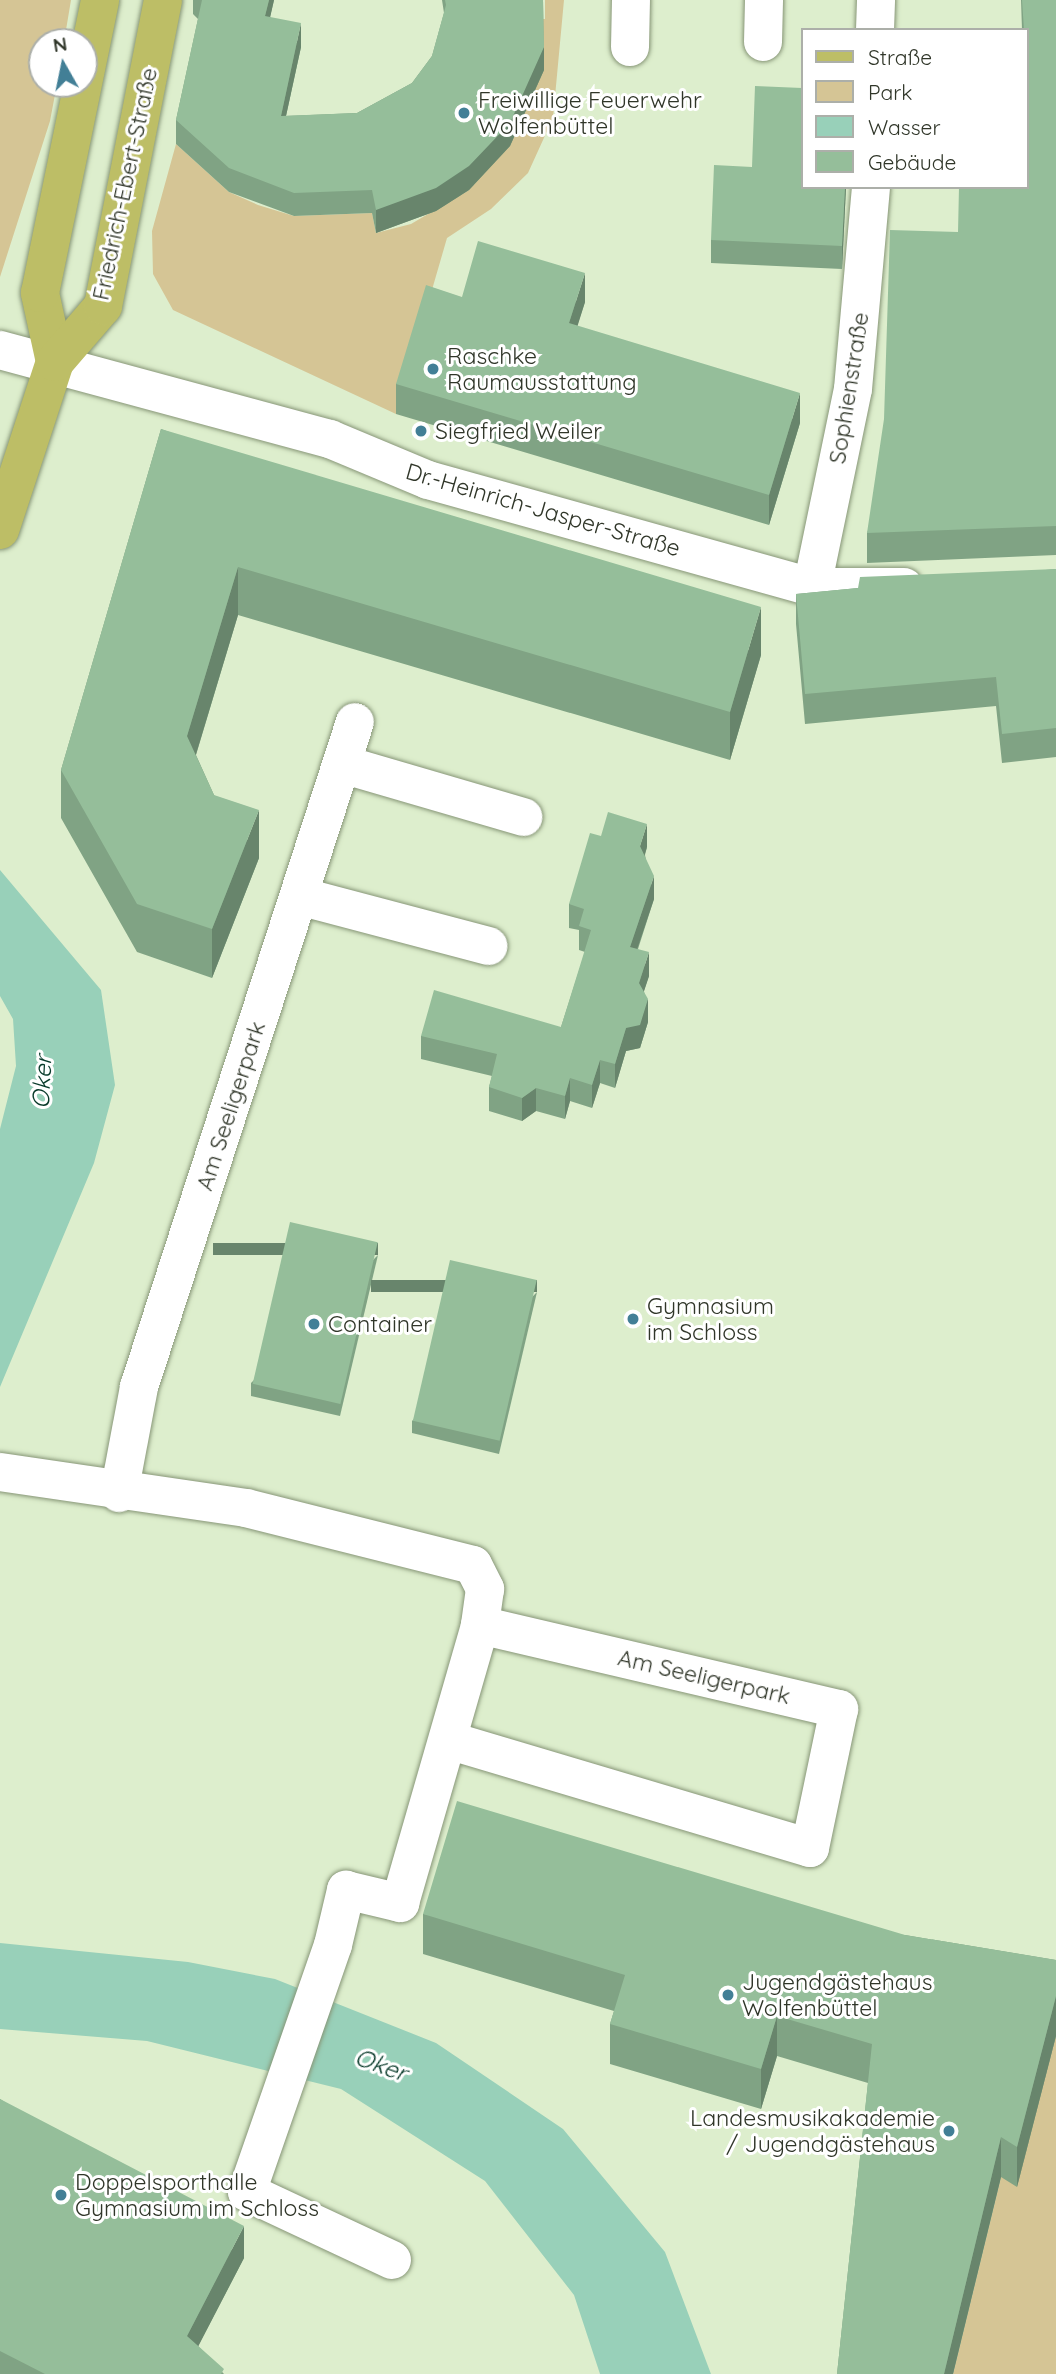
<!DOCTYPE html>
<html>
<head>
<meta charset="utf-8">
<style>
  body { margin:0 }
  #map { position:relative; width:1056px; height:2374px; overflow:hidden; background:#ddeecd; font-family:Quicksand,sans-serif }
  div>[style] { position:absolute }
  .green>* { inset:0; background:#d5c595 }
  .water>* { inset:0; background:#98d0b9 }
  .roads { filter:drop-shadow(0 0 2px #879677) drop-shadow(0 0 2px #879677) }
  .minor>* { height:38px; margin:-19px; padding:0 19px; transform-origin:19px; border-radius:19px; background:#fff }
  .major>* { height:38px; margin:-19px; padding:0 19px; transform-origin:19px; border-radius:19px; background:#bdbe66 }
  .wall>* { inset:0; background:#80a384 }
  .shaded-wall>* { inset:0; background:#68856c; transform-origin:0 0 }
  .building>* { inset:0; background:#95be9a; transform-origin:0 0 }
  .dots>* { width:19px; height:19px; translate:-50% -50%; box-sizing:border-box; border:4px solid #fff; border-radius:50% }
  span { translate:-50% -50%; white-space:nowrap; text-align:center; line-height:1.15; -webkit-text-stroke:6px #fff; paint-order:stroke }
  .poi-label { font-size:23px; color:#303629 }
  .left { translate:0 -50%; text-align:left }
  .right { translate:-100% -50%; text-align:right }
  .street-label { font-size:23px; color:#303629 }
  .water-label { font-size:24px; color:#083a2a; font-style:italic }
  .legend { position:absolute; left:801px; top:28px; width:228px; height:161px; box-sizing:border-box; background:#fff; border:2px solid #acafa9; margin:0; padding:9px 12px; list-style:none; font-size:21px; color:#303629 }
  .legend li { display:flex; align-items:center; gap:14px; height:35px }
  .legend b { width:35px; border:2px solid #acafa9 }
  .north { position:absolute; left:28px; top:28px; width:70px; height:70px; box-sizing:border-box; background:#fff; border:2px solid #acafa9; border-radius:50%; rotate:351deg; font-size:19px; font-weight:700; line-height:28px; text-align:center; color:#303629 }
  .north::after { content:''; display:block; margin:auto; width:24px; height:32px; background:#427f96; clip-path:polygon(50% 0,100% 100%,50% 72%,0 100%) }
</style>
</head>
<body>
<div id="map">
  <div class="green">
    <div style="clip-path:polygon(0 0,71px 0,64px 42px,42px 42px,42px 84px,57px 84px,50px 121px,0 277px)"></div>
    <div style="clip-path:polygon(545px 0,564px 0,553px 118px,528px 173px,491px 209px,447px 238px,396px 414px,173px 310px,153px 274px,152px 231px,176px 144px,229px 192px,258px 205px,294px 216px,372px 213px,376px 233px,411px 224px,469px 190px,529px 19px,545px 19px)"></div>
    <div style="clip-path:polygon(1056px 2036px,1056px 2374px,953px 2374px,1001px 2177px)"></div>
  </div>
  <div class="water">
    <div style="clip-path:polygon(0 870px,101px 990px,115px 1085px,94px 1163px,0 1387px,0 1129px,16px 1066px,13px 1019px,0 996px)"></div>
    <div style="clip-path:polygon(0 1943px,188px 1962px,275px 1979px,436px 2043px,563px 2129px,665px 2252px,711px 2374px,600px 2374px,574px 2295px,485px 2181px,341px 2089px,147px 2041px,0 2029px)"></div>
  </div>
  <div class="roads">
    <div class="minor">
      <div style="left:875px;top:30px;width:30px;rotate:-88deg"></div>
      <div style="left:763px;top:42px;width:42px;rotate:-88.6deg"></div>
      <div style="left:630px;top:47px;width:47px;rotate:-88.8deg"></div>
      <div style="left:0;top:350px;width:342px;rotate:15.1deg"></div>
      <div style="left:330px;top:439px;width:106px;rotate:22.7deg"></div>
      <div style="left:428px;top:480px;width:399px;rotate:15.6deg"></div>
      <div style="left:812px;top:587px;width:92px"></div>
      <div style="left:812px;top:587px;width:202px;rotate:-78.3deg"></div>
      <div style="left:853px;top:389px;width:203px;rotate:-84.9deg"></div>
      <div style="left:342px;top:764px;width:189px;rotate:16.3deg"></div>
      <div style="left:299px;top:896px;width:196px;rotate:14.8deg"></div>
      <div style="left:0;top:1472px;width:249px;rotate:8.3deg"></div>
      <div style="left:246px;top:1508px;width:234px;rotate:14.1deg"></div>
      <div style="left:473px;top:1565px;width:27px;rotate:63deg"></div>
      <div style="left:485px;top:1589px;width:36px;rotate:98deg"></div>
      <div style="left:480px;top:1625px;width:369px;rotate:13.2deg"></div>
      <div style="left:839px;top:1709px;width:142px;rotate:101.8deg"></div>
      <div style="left:810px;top:1848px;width:375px;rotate:-163.4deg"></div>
      <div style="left:119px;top:1493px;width:108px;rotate:-79.3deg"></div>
      <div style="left:139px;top:1387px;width:699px;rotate:-72.01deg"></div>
      <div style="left:392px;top:2260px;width:160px;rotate:-154.9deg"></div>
      <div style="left:247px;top:2192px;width:262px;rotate:-70.8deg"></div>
      <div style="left:333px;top:1945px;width:57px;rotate:-76.7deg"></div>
      <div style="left:346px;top:1890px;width:56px;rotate:13.5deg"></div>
      <div style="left:400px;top:1903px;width:289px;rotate:-73.9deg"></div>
    </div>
    <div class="major">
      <div style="left:55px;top:362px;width:71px;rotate:-102.3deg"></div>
      <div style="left:40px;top:293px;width:299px;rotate:-78.4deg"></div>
      <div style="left:0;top:530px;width:177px;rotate:-71.9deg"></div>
      <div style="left:55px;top:362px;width:74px;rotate:-49.4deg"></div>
      <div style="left:103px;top:306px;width:312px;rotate:-78.9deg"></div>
    </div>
  </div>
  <div class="wall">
    <div style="clip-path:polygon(193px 0,274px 0,270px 17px,301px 47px,286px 116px,357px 113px,412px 83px,432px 56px,444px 13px,442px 0,543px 0,544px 70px,510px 146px,469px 190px,436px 211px,376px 233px,372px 213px,294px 216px,229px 192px,176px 144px,176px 120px,198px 19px,193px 14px)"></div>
    <div style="clip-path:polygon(1021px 0,1056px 0,1056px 555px,867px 563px,867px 533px,1028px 138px,1026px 107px,1026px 30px,1022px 30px)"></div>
    <div style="clip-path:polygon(802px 187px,846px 187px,842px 269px,711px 263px,711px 240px)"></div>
    <div style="clip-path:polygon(462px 297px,585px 302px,577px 326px,800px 423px,769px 525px,396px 414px,396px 384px)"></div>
    <div style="clip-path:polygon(161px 429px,761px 655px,730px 760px,238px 615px,196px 755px,214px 795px,259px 858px,212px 978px,137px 952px,61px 818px,61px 770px)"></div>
    <div style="clip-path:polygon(1056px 569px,1056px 757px,1002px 763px,996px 706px,805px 724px,796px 624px,796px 594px)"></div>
    <div style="clip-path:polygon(647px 847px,645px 855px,654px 899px,638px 949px,649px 976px,644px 991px,648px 1022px,640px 1048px,626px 1051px,615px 1088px,600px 1083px,592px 1108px,570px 1101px,565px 1119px,536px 1111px,522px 1121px,489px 1111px,489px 1087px,492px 1076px,421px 1059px,421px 1036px,561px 1027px,585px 952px,579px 950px,579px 930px,569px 928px,569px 904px)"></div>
    <div style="clip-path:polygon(378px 1255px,340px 1416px,251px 1396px,251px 1383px)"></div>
    <div style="clip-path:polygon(537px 1292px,499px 1454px,412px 1433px,412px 1421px)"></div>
    <div style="clip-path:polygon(423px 1914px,905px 1935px,1056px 1960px,1056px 2036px,1017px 2187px,1001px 2177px,953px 2374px,837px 2374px,868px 2083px,777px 2056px,761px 2109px,610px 2064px,610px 2024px,614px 2011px,423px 1954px)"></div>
    <div style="clip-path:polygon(0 2099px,244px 2258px,198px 2346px,224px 2374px,0 2374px)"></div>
  </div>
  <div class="shaded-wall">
    <div style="clip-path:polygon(269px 0,274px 0,265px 40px,265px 16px)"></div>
    <div style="clip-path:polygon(301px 23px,301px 47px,281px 139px,281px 116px)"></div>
    <div style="clip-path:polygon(544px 47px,544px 70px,510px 146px,469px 190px,436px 211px,376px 233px,376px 210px)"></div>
    <div style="clip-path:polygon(845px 187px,846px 187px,842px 269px,842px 246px)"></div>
    <div style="clip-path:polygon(585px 273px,585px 302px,569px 353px,569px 323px)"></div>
    <div style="clip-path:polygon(800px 393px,800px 423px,769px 525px,769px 495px)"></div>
    <div style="clip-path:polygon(238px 567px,238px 615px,187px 784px,187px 736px)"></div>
    <div style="clip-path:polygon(761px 607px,761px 655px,730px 760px,730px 712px)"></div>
    <div style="clip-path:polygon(259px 810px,259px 858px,212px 978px,212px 929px)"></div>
    <div style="clip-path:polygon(647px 824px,647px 847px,640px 869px,640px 846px)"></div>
    <div style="clip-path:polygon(654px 876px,654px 899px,630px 970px,630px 947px)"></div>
    <div style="clip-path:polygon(649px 952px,649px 976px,639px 1006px,639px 983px)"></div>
    <div style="clip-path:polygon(648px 999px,648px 1022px,640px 1048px,626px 1051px,615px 1088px,615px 1064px,626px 1028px)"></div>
    <div style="clip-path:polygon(600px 1060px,600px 1083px,592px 1108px,592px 1085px)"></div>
    <div style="clip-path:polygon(570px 1078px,570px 1101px,565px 1119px,565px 1096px)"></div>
    <div style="clip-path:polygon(536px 1088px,536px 1111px,522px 1121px,522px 1098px)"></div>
    <div style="left:378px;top:1243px;width:12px;height:165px;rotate:90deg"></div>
    <div style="left:537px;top:1280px;width:12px;height:166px;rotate:90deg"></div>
    <div style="clip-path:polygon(1056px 1996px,1056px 2036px,1017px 2187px,1017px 2147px)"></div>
    <div style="clip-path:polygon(777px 2016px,777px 2056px,761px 2109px,761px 2069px)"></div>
    <div style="clip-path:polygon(1001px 2137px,1001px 2177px,953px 2374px,944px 2374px)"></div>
    <div style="clip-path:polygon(244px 2226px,244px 2258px,187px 2368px,187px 2336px)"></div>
  </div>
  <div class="building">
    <div style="clip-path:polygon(202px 0,269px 0,265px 16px,301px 23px,281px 116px,357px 113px,412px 83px,432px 56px,446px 5px,445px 0,543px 0,544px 47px,510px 123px,469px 166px,436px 188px,376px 210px,372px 190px,294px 193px,229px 168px,176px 120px)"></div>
    <div style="clip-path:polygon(1022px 0,1056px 0,1056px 526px,867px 533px,884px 419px,890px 230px,958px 232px,959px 187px,1026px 187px,1026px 138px,1029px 138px,1026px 78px,1026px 30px,1024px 30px)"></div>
    <div style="clip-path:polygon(755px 86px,802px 88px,802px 187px,845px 187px,842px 246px,711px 240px,714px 165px,752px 167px)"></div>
    <div style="clip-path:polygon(478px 241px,585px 273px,569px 323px,800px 393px,769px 495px,396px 384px,426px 285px,462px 297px)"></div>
    <div style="clip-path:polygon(161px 429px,761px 607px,730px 712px,238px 567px,187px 736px,214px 795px,259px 810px,212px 929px,137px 904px,61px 770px)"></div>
    <div style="clip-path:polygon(1056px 569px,1056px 728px,1002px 734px,996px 677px,805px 694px,796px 594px,858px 588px,860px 577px)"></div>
    <div style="clip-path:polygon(608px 812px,647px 824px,640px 846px,654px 876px,630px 947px,649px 952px,639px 983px,648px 999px,640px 1025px,626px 1028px,615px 1064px,600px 1060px,592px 1085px,570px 1078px,565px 1096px,536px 1088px,522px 1098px,489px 1087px,497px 1054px,421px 1036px,434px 990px,561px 1027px,591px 930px,579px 926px,584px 909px,569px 904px,590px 833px,601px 836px)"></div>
    <div style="left:290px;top:1222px;width:90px;height:166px;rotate:13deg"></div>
    <div style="left:450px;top:1260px;width:89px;height:165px;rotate:13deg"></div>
    <div style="clip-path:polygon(457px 1801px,905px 1935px,1056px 1960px,1056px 1996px,1017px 2147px,1001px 2137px,944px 2374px,837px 2374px,872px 2044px,777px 2016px,761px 2069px,610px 2024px,625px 1975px,423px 1914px)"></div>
    <div style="clip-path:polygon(0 2099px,244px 2226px,187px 2336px,224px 2369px,221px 2374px,45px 2374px,0 2351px)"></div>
  </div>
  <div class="dots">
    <div style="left:464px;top:113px;background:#427f96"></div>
    <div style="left:433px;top:369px;background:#427f96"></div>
    <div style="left:421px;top:431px;background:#427f96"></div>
    <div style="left:633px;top:1319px;background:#427f96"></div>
    <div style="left:314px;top:1324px;background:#427f96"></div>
    <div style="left:728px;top:1995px;background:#427f96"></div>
    <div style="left:949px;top:2131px;background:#427f96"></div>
    <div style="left:61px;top:2195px;background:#427f96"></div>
  </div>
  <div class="poi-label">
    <span class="left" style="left:478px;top:113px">Freiwillige Feuerwehr<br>Wolfenbüttel</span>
    <span class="left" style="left:447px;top:369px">Raschke<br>Raumausstattung</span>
    <span class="left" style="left:435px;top:431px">Siegfried Weiler</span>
    <span class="left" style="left:647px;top:1319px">Gymnasium<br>im Schloss</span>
    <span class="left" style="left:328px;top:1324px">Container</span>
    <span class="left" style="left:742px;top:1995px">Jugendgästehaus<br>Wolfenbüttel</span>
    <span class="right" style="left:935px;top:2131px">Landesmusikakademie<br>/ Jugendgästehaus</span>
    <span class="left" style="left:75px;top:2195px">Doppelsporthalle<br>Gymnasium im Schloss</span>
  </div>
  <div class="street-label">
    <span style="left:125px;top:184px;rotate:-78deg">Friedrich-Ebert-Straße</span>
    <span style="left:849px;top:388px;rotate:-81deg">Sophienstraße</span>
    <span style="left:543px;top:510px;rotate:16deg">Dr.-Heinrich-Jasper-Straße</span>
    <span style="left:231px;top:1106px;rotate:-72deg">Am Seeligerpark</span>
    <span style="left:704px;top:1677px;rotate:13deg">Am Seeligerpark</span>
  </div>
  <div class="water-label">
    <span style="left:42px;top:1082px;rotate:-87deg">Oker</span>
    <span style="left:381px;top:2065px;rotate:20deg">Oker</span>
  </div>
  <ul class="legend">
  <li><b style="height:9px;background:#bdbe66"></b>Straße</li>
  <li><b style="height:19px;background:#d5c595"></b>Park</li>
  <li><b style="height:19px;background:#98d0b9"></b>Wasser</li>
  <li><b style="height:19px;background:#95be9a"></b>Gebäude</li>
  </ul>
  <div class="north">N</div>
</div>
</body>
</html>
